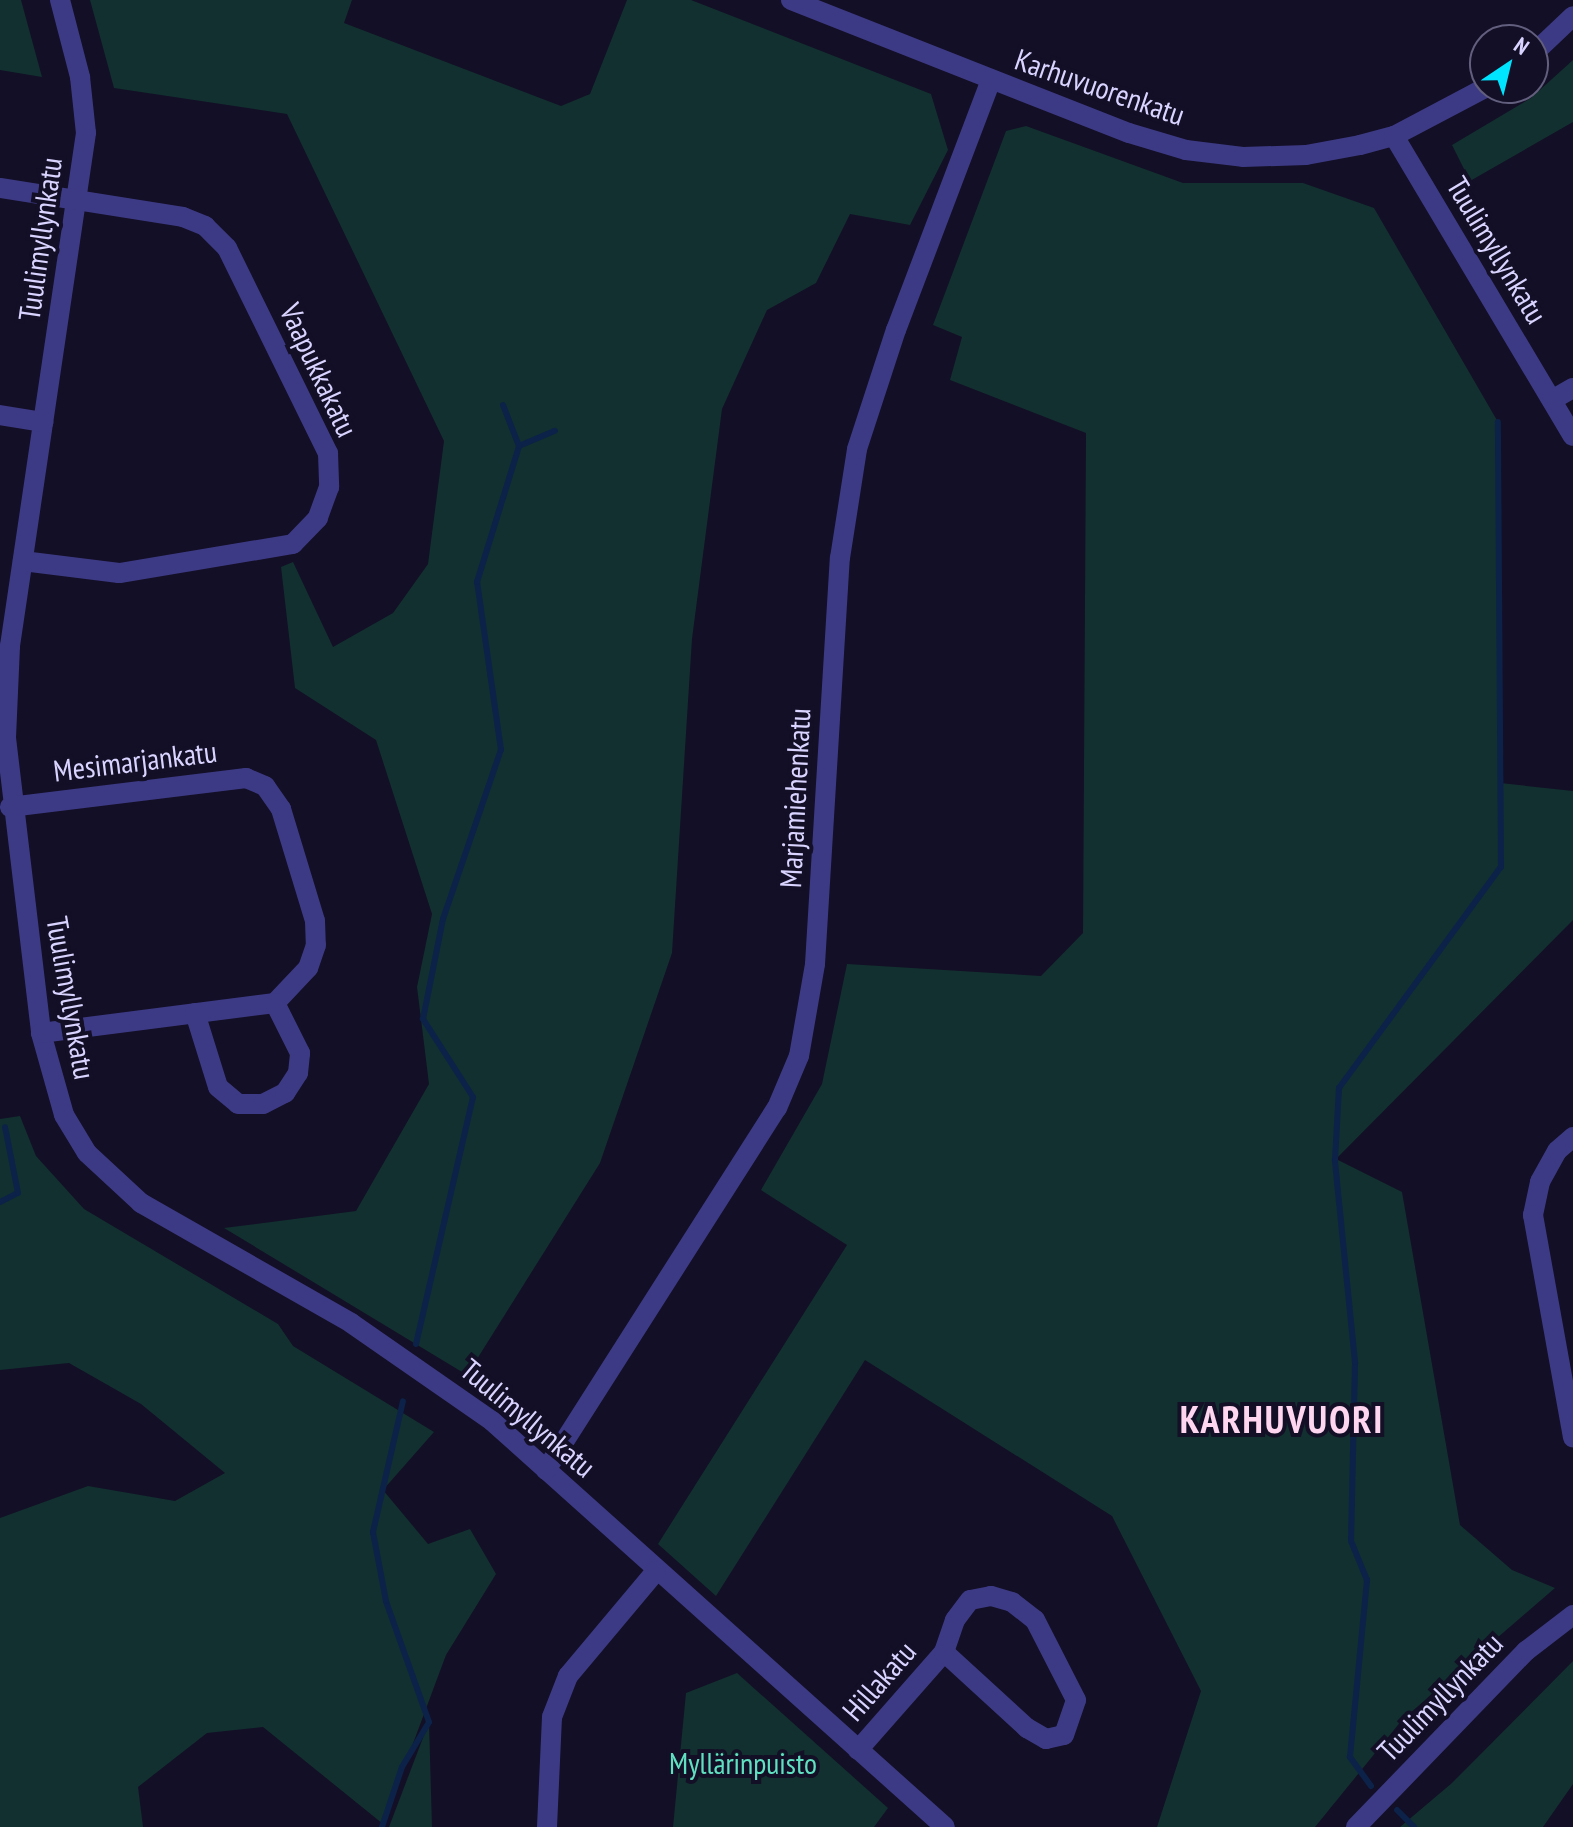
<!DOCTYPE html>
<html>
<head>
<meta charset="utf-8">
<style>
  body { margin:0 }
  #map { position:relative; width:1573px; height:1827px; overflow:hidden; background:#130f26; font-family:"PT Sans Narrow",sans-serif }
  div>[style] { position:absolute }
  .green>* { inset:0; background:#12302f }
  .stream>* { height:6px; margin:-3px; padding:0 3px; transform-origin:3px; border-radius:3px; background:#0c2248 }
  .minor>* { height:20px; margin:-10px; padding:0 10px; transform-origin:10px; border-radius:10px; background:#3d3a85 }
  span { translate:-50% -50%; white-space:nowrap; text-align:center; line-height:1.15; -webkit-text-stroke:8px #130f26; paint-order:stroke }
  .street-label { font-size:30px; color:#d9d4ff }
  .park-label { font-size:30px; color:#5fe0c0 }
  .district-label { font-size:38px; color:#ffd6f0; font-weight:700; letter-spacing:2px }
  .north { position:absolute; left:1469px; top:24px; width:80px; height:80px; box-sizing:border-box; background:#130f26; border:2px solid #625e7d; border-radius:50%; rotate:35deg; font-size:22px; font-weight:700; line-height:32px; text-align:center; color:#d9d4ff }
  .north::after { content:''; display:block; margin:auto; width:28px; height:36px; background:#00e5ff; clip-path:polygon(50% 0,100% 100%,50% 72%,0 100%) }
</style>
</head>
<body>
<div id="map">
  <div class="green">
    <div style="clip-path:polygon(0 0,21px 0,42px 77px,0 70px)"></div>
    <div style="clip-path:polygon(90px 0,352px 0,344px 23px,561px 106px,590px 94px,627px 0,691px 0,931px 94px,948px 150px,910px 225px,850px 214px,816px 283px,767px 310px,722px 409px,692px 639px,672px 953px,600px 1163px,467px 1375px,224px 1228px,356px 1211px,429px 1084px,417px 987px,432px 914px,376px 740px,295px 688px,281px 567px,293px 562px,333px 647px,393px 613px,428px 564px,444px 441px,287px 114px,114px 88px)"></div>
    <div style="clip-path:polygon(1573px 60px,1573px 122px,1470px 181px,1452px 145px,1531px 98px)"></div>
    <div style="clip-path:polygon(1026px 126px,1183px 183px,1303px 183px,1374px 208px,1498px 422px,1500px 783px,1573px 791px,1573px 920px,1336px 1159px,1402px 1192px,1460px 1525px,1512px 1570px,1555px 1588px,1402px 1720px,1315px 1827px,1157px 1827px,1201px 1691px,1112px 1516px,865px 1360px,716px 1596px,658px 1544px,847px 1245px,761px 1190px,822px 1084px,847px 964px,1041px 976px,1083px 933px,1086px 433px,950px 380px,962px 337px,933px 325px,1006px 131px)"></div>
    <div style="clip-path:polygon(20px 1116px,36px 1156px,84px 1209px,278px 1324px,293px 1346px,434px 1432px,383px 1490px,428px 1544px,470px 1529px,496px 1574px,446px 1655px,383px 1824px,263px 1727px,207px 1733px,138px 1787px,143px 1827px,0 1827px,0 1518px,88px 1486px,175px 1501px,225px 1473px,141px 1404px,69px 1363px,0 1370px,0 1119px)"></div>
    <div style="clip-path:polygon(1573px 1661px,1573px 1784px,1543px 1827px,1400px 1827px,1452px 1783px)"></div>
    <div style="clip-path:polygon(737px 1673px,888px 1808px,874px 1827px,673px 1827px,686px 1693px)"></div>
    <div style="clip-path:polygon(429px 1722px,432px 1827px,389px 1827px)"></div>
  </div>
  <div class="stream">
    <div style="left:519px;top:446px;width:39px;rotate:-23deg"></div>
    <div style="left:0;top:1202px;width:20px;rotate:-27deg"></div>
    <div style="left:18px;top:1193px;width:67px;rotate:-101.1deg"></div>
    <div style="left:416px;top:1344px;width:253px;rotate:-77deg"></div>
    <div style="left:473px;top:1097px;width:93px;rotate:-122.7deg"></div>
    <div style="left:423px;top:1019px;width:102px;rotate:-78.7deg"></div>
    <div style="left:443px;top:919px;width:179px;rotate:-71.1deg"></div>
    <div style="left:501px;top:750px;width:170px;rotate:-98.1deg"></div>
    <div style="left:477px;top:582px;width:142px;rotate:-72.8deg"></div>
    <div style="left:519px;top:446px;width:44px;rotate:-111.3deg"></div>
    <div style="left:1371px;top:1786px;width:36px;rotate:-126deg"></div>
    <div style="left:1350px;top:1757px;width:178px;rotate:-84.5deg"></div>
    <div style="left:1367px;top:1580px;width:42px;rotate:-112.3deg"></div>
    <div style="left:1351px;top:1541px;width:179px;rotate:-88.7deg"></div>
    <div style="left:1355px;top:1362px;width:203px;rotate:-95.7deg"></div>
    <div style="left:1335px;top:1160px;width:72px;rotate:-86.8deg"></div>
    <div style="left:1339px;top:1088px;width:274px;rotate:-53.8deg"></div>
    <div style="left:1501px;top:867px;width:445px;rotate:-90.4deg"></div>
    <div style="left:1397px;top:1810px;width:24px;rotate:45deg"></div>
    <div style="left:382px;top:1827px;width:63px;rotate:-71.6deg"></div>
    <div style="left:402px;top:1767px;width:52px;rotate:-59deg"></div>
    <div style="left:429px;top:1722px;width:128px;rotate:-109.6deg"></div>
    <div style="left:386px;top:1601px;width:70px;rotate:-100.7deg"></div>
    <div style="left:373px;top:1532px;width:134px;rotate:-77.1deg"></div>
  </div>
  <div class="minor">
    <div style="left:60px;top:0;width:80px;rotate:75.4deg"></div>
    <div style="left:80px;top:77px;width:56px;rotate:83.9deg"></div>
    <div style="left:86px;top:133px;width:519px;rotate:98.43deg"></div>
    <div style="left:10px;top:646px;width:92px;rotate:92.5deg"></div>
    <div style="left:6px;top:738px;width:297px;rotate:83.2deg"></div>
    <div style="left:41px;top:1033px;width:85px;rotate:74.3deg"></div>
    <div style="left:64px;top:1115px;width:44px;rotate:58.8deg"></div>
    <div style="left:87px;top:1153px;width:74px;rotate:42.8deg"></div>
    <div style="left:141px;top:1203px;width:242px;rotate:29.7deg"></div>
    <div style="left:351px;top:1323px;width:172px;rotate:34.8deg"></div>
    <div style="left:492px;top:1421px;width:608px;rotate:41.87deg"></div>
    <div style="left:791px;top:0;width:363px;rotate:21.5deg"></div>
    <div style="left:1129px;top:133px;width:59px;rotate:16.6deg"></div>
    <div style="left:1186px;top:150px;width:57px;rotate:7deg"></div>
    <div style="left:1243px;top:157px;width:63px;rotate:-1.8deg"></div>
    <div style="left:1306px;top:155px;width:55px;rotate:-10.5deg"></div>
    <div style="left:1360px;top:145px;width:35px;rotate:-15deg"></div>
    <div style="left:1394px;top:136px;width:103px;rotate:-27.8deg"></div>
    <div style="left:1533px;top:54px;width:55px;rotate:-43.5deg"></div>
    <div style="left:1394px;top:136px;width:349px;rotate:59.2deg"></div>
    <div style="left:0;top:188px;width:185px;rotate:9deg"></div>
    <div style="left:183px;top:217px;width:24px;rotate:22deg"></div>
    <div style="left:205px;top:226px;width:31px;rotate:45deg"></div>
    <div style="left:227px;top:248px;width:229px;rotate:63.8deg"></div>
    <div style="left:328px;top:453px;width:34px;rotate:88deg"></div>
    <div style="left:329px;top:487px;width:33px;rotate:110deg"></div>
    <div style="left:318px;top:518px;width:36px;rotate:134deg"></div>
    <div style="left:293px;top:544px;width:176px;rotate:170.5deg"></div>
    <div style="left:119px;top:573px;width:97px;rotate:-172.9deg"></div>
    <div style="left:1552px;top:400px;width:24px;rotate:-30deg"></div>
    <div style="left:0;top:415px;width:44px;rotate:9.2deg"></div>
    <div style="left:10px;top:807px;width:238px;rotate:-7deg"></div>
    <div style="left:246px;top:778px;width:21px;rotate:23deg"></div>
    <div style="left:265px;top:786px;width:28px;rotate:55deg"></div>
    <div style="left:281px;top:809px;width:117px;rotate:73.1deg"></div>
    <div style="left:315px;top:921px;width:24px;rotate:88deg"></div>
    <div style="left:316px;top:945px;width:24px;rotate:109deg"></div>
    <div style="left:308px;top:968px;width:48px;rotate:133.3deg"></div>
    <div style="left:275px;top:1003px;width:236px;rotate:172.7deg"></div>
    <div style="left:195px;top:1013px;width:77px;rotate:72.7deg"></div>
    <div style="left:218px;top:1087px;width:26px;rotate:40deg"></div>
    <div style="left:238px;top:1104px;width:25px"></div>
    <div style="left:263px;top:1104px;width:25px;rotate:-27deg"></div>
    <div style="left:285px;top:1093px;width:24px;rotate:-57deg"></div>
    <div style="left:298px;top:1073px;width:20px;rotate:-84deg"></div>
    <div style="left:300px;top:1053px;width:56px;rotate:-116.6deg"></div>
    <div style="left:1573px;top:1137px;width:21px;rotate:139deg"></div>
    <div style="left:1557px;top:1151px;width:35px;rotate:119deg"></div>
    <div style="left:1540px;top:1182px;width:34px;rotate:102deg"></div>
    <div style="left:1533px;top:1215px;width:226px;rotate:79.8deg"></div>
    <div style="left:546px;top:1470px;width:429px;rotate:-57.5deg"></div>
    <div style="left:777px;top:1108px;width:56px;rotate:-67.1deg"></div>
    <div style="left:799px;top:1056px;width:93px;rotate:-80.1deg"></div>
    <div style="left:815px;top:964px;width:407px;rotate:-86.5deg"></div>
    <div style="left:840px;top:558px;width:110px;rotate:-81.1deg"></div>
    <div style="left:857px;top:449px;width:125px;rotate:-71.9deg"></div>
    <div style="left:896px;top:330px;width:267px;rotate:-69.2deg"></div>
    <div style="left:858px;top:1750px;width:130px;rotate:-48.7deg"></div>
    <div style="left:944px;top:1652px;width:113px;rotate:42.5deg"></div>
    <div style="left:1027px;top:1728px;width:22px;rotate:30deg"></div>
    <div style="left:1046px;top:1739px;width:18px;rotate:-13deg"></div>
    <div style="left:1064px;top:1735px;width:37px;rotate:-71deg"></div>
    <div style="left:1076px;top:1700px;width:90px;rotate:-117.1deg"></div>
    <div style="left:1035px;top:1620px;width:29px;rotate:-142deg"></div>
    <div style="left:1012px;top:1602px;width:22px;rotate:-164deg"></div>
    <div style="left:991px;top:1596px;width:21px;rotate:169deg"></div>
    <div style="left:970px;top:1600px;width:25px;rotate:127deg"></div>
    <div style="left:955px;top:1620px;width:34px;rotate:109deg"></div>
    <div style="left:547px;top:1827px;width:110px;rotate:-87.4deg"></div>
    <div style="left:552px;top:1717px;width:44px;rotate:-68.7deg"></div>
    <div style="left:568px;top:1676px;width:137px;rotate:-50deg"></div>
    <div style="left:1356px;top:1827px;width:245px;rotate:-46deg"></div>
    <div style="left:1526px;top:1651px;width:59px;rotate:-37.5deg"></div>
  </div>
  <div class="street-label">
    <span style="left:1100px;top:87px;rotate:19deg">Karhuvuorenkatu</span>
    <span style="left:40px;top:239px;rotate:-82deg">Tuulimyllynkatu</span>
    <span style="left:1497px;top:250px;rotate:59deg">Tuulimyllynkatu</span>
    <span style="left:319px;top:370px;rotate:65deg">Vaapukkakatu</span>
    <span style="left:135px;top:761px;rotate:-7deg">Mesimarjankatu</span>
    <span style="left:795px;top:798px;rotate:-87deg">Marjamiehenkatu</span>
    <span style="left:71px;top:998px;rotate:80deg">Tuulimyllynkatu</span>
    <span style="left:528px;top:1418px;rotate:40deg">Tuulimyllynkatu</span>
    <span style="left:879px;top:1681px;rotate:-49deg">Hillakatu</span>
    <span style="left:1440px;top:1697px;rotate:-46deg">Tuulimyllynkatu</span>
  </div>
  <div class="park-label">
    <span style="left:743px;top:1763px">Myllärinpuisto</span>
  </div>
  <div class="district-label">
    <span style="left:1282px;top:1419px">KARHUVUORI</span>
  </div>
  <div class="north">N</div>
</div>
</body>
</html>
